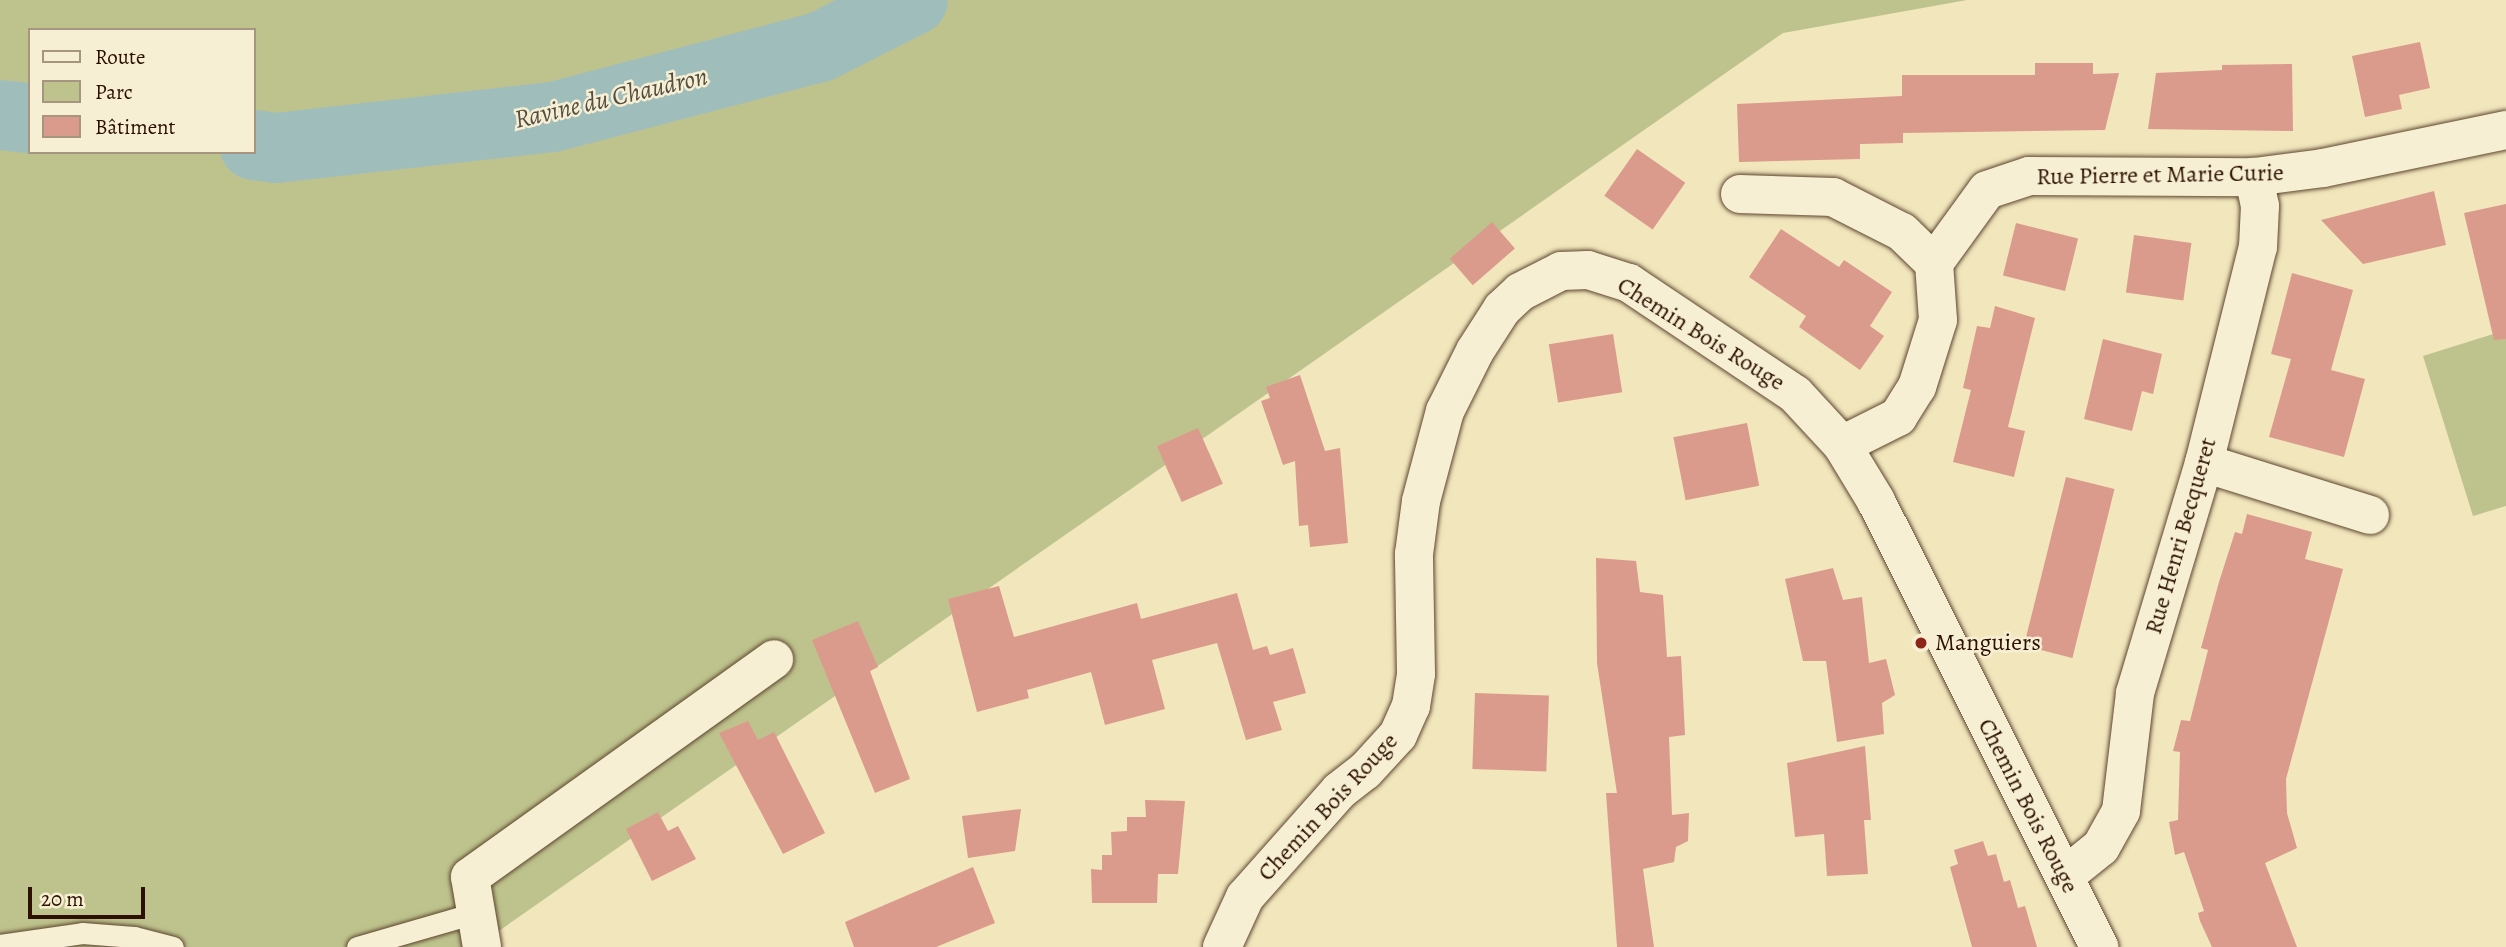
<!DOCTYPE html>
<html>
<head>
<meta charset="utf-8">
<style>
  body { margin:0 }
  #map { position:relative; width:2506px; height:947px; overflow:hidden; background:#f1e6bc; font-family:Alegreya,serif }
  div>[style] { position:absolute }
  .green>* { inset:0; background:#bec38d }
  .river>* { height:70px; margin:-35px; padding:0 35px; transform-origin:35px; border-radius:35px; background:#9fbdbb }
  .building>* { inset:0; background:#db9b8c; transform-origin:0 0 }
  .roads { filter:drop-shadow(0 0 2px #5e462f) drop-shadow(0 0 2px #5e462f) }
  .lane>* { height:21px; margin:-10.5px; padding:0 10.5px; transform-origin:10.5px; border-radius:10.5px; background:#f6efd3 }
  .street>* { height:38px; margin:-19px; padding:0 19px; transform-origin:19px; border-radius:19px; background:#f6efd3 }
  .secondary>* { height:38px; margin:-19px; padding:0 19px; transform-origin:19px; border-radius:19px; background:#f6efd3 }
  .dots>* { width:19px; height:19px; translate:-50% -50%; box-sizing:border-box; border:4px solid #f6efd3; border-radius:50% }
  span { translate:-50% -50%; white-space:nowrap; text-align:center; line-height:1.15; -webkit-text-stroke:5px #f6efd3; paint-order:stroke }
  .street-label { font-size:24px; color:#2d1000 }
  .poi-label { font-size:24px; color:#2d1000 }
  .left { translate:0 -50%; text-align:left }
  .water-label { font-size:26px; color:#554d41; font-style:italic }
  .legend { position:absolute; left:28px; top:28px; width:228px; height:126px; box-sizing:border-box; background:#f6efd3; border:2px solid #a6967f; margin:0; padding:9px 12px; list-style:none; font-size:21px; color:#2d1000 }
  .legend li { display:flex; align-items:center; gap:14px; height:35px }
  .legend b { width:35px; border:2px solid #a6967f }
  .scale { position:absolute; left:28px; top:887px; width:117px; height:32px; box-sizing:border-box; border:4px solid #2d1000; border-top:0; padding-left:9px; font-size:21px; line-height:24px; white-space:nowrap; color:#2d1000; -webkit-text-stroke:5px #f6efd3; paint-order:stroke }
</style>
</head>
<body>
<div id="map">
  <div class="green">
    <div style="clip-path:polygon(evenodd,0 0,1967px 0,1783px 33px,476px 947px,0 947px,0 0,30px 30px,254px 30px,254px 152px,30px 152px,30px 30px)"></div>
    <div style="clip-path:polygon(2506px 330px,2506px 506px,2473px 516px,2423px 356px)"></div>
  </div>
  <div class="river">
    <div style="left:0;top:115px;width:30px;rotate:6deg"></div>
    <div style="left:254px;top:145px;width:22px;rotate:8deg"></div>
    <div style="left:276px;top:148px;width:279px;rotate:-6.4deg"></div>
    <div style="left:553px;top:117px;width:276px;rotate:-14.7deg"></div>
    <div style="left:820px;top:47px;width:104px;rotate:-26.8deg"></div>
  </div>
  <div class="building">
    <div style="clip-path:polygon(2420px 42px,2430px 88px,2399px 95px,2402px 109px,2365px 117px,2352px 56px)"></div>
    <div style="clip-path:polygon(2035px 63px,2093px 63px,2093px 74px,2119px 73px,2105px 130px,1903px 133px,1903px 143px,1860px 144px,1860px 159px,1739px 162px,1737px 104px,1902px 96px,1902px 75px,2035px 75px)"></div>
    <div style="clip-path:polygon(2292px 64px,2293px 131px,2148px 129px,2156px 73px,2222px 70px,2222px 65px)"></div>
    <div style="left:1637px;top:149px;width:59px;height:57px;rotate:35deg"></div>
    <div style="clip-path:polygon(2434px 191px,2446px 245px,2363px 264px,2321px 220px)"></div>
    <div style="clip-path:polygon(2506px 204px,2506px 339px,2494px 340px,2464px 213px)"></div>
    <div style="left:1492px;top:222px;width:35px;height:56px;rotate:49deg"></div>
    <div style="left:2016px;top:223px;width:64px;height:54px;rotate:14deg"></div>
    <div style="clip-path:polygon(1781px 229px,1839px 267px,1844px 260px,1892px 292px,1870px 326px,1884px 336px,1860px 370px,1799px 327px,1806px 316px,1749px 277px)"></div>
    <div style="left:2134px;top:235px;width:58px;height:58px;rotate:8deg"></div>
    <div style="clip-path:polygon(2292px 273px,2353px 290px,2331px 370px,2365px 379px,2344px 457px,2269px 437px,2291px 359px,2271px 354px)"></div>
    <div style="clip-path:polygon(1995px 306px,2035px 318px,2008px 427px,2025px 431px,2014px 477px,1953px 462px,1971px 390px,1963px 388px,1977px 326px,1990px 328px)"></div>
    <div style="left:1613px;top:334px;width:59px;height:65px;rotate:81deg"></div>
    <div style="clip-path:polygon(2103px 339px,2162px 354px,2153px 394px,2142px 391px,2132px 431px,2084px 419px)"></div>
    <div style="clip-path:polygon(1300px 375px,1325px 451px,1340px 448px,1348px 543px,1310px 547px,1308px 525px,1299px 526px,1295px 461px,1283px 465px,1261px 401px,1270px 398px,1266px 387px)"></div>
    <div style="left:1747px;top:423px;width:64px;height:75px;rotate:79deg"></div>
    <div style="left:1198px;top:428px;width:61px;height:45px;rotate:66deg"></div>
    <div style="left:2066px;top:477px;width:50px;height:174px;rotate:14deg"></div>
    <div style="clip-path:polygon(2247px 514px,2312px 532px,2305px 559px,2343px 569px,2286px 779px,2287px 813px,2297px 848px,2265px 863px,2297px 947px,2212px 947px,2200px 921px,2198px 913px,2204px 911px,2184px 852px,2175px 855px,2169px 822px,2178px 820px,2180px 752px,2173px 751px,2181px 720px,2190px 721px,2208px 650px,2201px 648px,2219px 582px,2235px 532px,2242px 534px)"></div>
    <div style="clip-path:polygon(1596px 558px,1636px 561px,1640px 592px,1663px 595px,1667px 657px,1681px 656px,1685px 735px,1669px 737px,1672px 815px,1689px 813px,1688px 841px,1676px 847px,1674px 862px,1643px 869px,1654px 947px,1617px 947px,1606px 793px,1617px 793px,1597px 663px)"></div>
    <div style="clip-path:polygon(1833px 568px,1843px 600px,1862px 597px,1869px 663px,1886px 659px,1895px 695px,1882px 703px,1884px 734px,1837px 742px,1826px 661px,1803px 661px,1785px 579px)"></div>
    <div style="clip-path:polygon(999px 586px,1014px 637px,1137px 603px,1141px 619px,1237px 593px,1253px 650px,1267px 646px,1270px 655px,1293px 648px,1306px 693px,1273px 702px,1282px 730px,1246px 740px,1217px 643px,1152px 660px,1165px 709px,1105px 725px,1091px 672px,1027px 690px,1029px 698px,977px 712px,948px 599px)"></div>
    <div style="clip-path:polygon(858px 621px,878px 667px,870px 671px,910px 779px,875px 793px,812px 640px)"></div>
    <div style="left:1475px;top:693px;width:74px;height:76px;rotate:2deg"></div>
    <div style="clip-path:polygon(748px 721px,758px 740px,774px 732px,825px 833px,783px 854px,719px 733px)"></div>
    <div style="clip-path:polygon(1865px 746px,1871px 820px,1864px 820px,1868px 874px,1827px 876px,1824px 834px,1795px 837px,1787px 763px)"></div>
    <div style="clip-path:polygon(1145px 800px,1185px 801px,1178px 874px,1158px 874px,1157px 903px,1092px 903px,1091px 869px,1102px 870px,1102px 855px,1112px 855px,1111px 832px,1127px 831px,1127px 817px,1146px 817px)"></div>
    <div style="clip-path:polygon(1021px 809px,1015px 851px,968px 858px,962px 816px)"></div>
    <div style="clip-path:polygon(658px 812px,668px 831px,678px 826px,696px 859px,652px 881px,626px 829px)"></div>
    <div style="clip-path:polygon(1983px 841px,1988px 856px,1996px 854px,2004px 882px,2010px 880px,2018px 908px,2025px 906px,2037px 947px,1972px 947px,1950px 867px,1958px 864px,1954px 850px)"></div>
    <div style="clip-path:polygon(973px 867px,995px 923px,936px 947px,854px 947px,845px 922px)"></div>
  </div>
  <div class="roads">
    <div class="lane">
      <div style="left:0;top:945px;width:83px;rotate:-8.3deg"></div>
      <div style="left:82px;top:933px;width:52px;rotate:4.4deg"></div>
      <div style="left:134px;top:937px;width:40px;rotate:14.4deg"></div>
      <div style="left:357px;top:947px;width:123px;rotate:-16.1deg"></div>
    </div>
    <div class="street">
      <div style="left:1740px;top:194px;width:93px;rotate:1.8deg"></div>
      <div style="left:1833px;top:197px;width:77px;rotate:26.9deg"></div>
      <div style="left:1902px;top:232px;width:45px;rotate:44.1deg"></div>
      <div style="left:1842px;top:445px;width:63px;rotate:-26.6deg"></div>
      <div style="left:1898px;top:417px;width:36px;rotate:-58deg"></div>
      <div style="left:1917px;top:387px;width:70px;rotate:-72.6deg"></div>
      <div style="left:1938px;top:320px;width:57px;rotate:-94deg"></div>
      <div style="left:1934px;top:263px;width:90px;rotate:-54deg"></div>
      <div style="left:1987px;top:190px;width:44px;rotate:-18.4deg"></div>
      <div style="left:2029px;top:176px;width:225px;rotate:0.3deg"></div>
      <div style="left:2254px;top:177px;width:70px;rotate:-7.4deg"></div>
      <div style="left:2323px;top:168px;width:187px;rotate:-11.7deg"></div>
      <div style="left:2204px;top:463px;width:174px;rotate:17.4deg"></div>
      <div style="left:2065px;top:876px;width:46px;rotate:-38.9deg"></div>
      <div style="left:2101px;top:847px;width:41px;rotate:-60.9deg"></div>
      <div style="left:2121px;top:811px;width:119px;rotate:-83.2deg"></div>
      <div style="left:2135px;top:693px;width:240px;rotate:-73.3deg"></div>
      <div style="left:2204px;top:463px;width:223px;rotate:-76deg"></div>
      <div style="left:2258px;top:247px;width:41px;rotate:-87.2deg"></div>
      <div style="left:2260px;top:206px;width:30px;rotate:-102deg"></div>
      <div style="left:482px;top:947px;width:71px;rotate:-99.7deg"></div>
      <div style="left:470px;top:877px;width:374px;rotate:-35.6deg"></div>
    </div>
    <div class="secondary">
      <div style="left:1222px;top:947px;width:55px;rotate:-65.3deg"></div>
      <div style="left:1245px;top:897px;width:142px;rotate:-48.4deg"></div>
      <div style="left:1339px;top:791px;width:33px;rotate:-38deg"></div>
      <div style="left:1365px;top:771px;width:49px;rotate:-47.5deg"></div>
      <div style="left:1398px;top:735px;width:32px;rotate:-66deg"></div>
      <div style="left:1411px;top:706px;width:32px;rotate:-81deg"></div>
      <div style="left:1416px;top:674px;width:120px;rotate:-91deg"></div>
      <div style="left:1414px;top:554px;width:53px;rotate:-82.5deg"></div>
      <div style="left:1421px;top:501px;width:93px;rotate:-75.1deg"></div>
      <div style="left:1445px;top:411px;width:67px;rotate:-63.4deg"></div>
      <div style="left:1475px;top:351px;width:50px;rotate:-57.3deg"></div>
      <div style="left:1502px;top:309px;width:25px;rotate:-43deg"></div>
      <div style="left:1520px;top:292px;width:46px;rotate:-27.1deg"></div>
      <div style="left:1561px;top:271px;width:27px;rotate:-2deg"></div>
      <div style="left:1588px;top:270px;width:43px;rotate:17.6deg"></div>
      <div style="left:1629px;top:283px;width:200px;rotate:33.8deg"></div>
      <div style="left:1795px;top:394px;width:69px;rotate:47.3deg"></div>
      <div style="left:1842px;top:445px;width:66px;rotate:58.7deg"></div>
      <div style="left:1876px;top:501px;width:499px;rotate:63.4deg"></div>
    </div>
  </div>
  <div class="dots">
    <div style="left:1921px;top:643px;background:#8f2418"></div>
  </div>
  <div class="street-label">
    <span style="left:2160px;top:175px;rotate:-1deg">Rue Pierre et Marie Curie</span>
    <span style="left:1701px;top:334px;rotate:32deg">Chemin Bois Rouge</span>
    <span style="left:2181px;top:536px;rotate:-74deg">Rue Henri Becqueret</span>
    <span style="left:2028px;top:806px;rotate:63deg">Chemin Bois Rouge</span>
    <span style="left:1328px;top:807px;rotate:-47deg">Chemin Bois Rouge</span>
  </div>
  <div class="poi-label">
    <span class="left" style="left:1935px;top:643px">Manguiers</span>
  </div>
  <div class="water-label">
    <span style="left:611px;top:98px;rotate:-13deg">Ravine du Chaudron</span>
  </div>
  <ul class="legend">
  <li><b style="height:9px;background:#f6efd3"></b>Route</li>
  <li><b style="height:19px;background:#bec38d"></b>Parc</li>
  <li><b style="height:19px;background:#db9b8c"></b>Bâtiment</li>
  </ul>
  <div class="scale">20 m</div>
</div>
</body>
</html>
